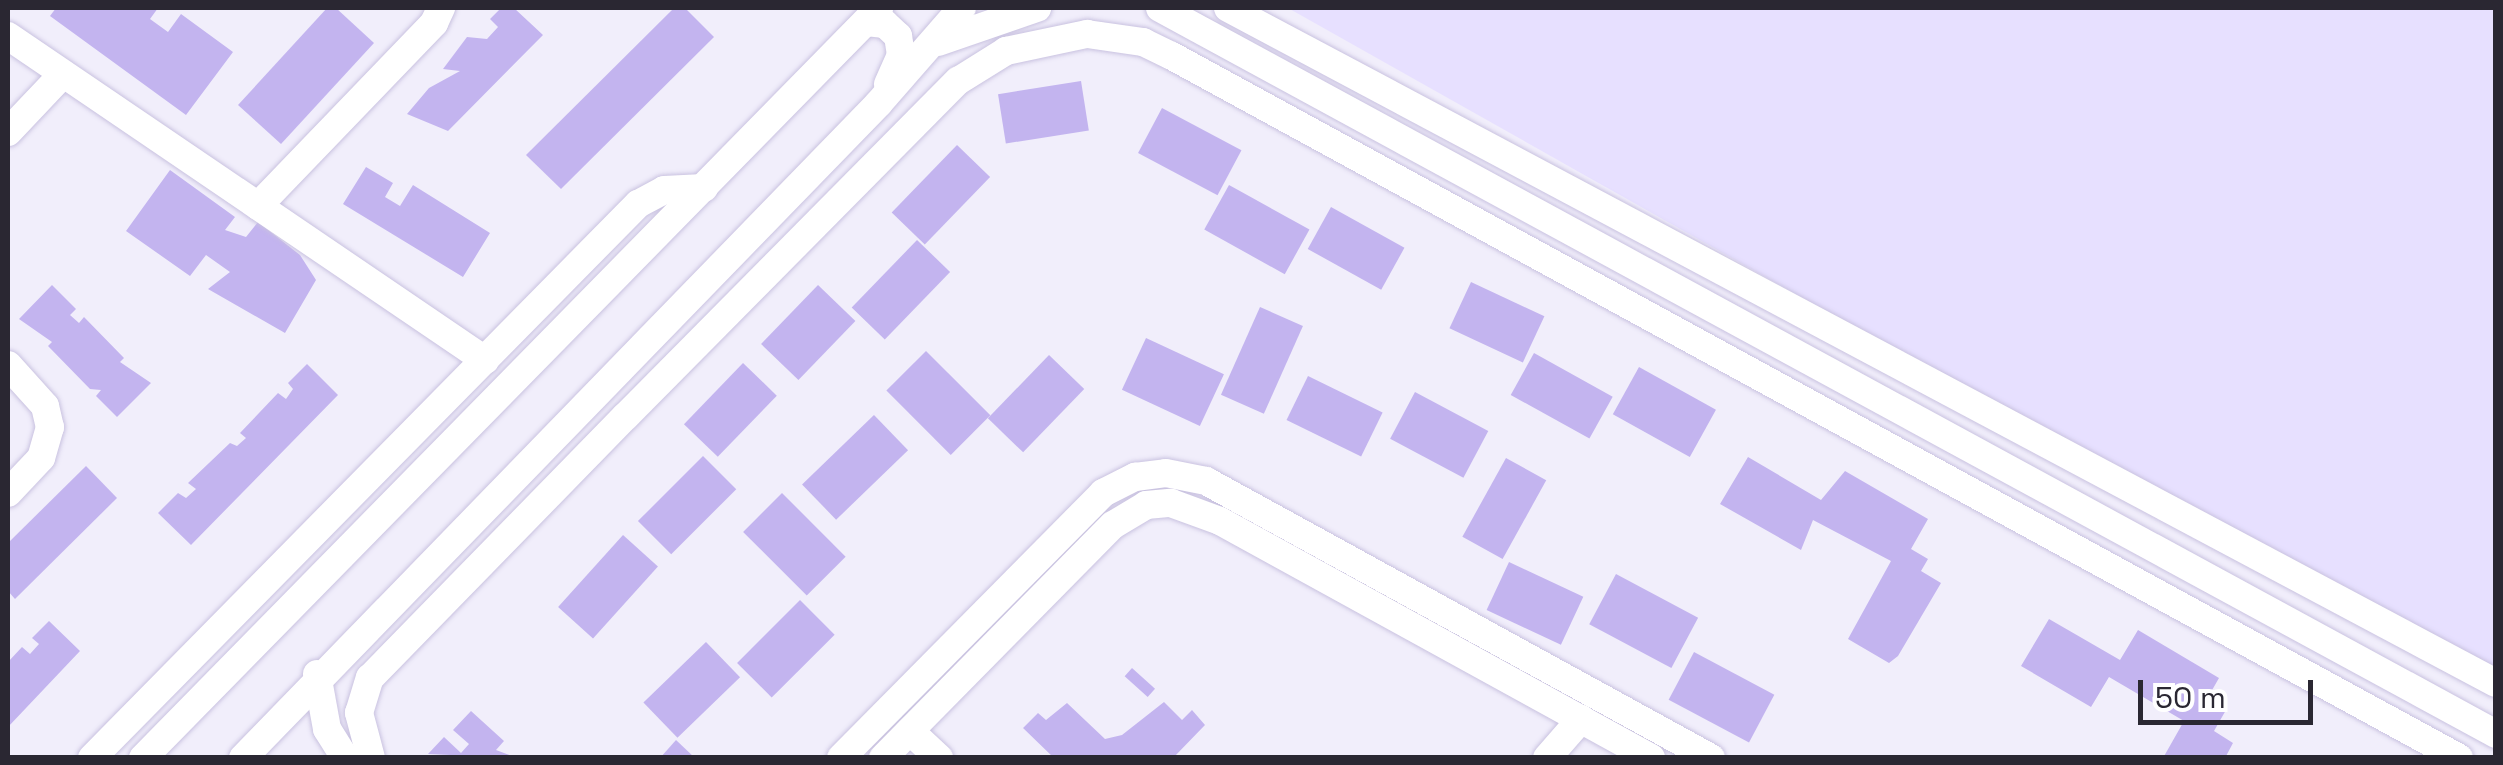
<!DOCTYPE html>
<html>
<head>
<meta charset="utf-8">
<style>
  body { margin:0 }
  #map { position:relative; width:2503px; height:765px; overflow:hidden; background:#f1eefb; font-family:"Space Grotesk",sans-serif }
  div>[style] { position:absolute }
  .built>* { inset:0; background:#e7e0ff }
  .building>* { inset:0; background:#c3b4ef; transform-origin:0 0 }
  .roads { filter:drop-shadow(0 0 2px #c9c2e0) drop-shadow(0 0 2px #c9c2e0) }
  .minor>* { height:28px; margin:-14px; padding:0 14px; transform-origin:14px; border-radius:14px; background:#fff }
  span { translate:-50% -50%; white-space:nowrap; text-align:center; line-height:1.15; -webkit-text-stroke:10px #fff; paint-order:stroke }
  .frame { position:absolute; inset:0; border:10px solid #2a2732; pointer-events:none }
  .scale { position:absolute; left:2138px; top:680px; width:175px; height:45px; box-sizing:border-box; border:5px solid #2a2732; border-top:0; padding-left:12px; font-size:30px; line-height:35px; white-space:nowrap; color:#2a2732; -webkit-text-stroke:8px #fff; paint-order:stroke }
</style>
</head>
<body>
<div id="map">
  <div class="built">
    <div style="clip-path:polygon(1288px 8px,2495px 8px,2495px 688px)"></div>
  </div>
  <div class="building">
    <div style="clip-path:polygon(56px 8px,158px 8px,150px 19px,168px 32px,181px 14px,233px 52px,186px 115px,50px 16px)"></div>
    <div style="clip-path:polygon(327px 8px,336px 8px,374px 43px,281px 144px,238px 105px)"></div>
    <div style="clip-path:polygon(501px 8px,514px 8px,543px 35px,448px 131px,407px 114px,429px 88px,460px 71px,443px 69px,467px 37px,487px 39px,498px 27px,490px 19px)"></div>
    <div style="clip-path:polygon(674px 8px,685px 8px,714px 37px,561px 189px,526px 155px)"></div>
    <div style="left:1081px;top:81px;width:50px;height:84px;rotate:81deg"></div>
    <div style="left:1162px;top:108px;width:90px;height:51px;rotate:28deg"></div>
    <div style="left:957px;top:145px;width:46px;height:94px;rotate:44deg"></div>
    <div style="clip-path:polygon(366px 167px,393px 183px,385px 197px,400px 206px,413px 185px,490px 233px,463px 277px,343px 204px)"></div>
    <div style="clip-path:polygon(170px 170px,235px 217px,225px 230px,246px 237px,258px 222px,300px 255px,316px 280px,285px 333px,208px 289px,230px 272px,206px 255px,190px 276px,126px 231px)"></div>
    <div style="left:1229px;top:185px;width:92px;height:51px;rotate:29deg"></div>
    <div style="left:1331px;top:207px;width:84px;height:48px;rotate:29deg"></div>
    <div style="left:917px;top:240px;width:46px;height:94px;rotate:44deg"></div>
    <div style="left:1471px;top:282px;width:81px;height:51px;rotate:25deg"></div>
    <div style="clip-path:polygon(52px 285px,76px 309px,70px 315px,79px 323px,84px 317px,124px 358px,120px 362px,151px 383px,117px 417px,96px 396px,101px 390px,90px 389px,48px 346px,52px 342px,19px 319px)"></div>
    <div style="left:818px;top:285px;width:52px;height:82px;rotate:44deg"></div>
    <div style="left:1260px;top:307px;width:47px;height:96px;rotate:24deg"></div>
    <div style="left:1146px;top:338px;width:86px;height:57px;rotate:25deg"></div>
    <div style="left:926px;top:351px;width:91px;height:56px;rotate:45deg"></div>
    <div style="left:1534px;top:353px;width:90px;height:48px;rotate:29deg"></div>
    <div style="left:1049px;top:355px;width:49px;height:88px;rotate:44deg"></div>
    <div style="left:743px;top:363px;width:47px;height:85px;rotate:44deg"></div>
    <div style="clip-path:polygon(307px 364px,338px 395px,191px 545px,158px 513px,178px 493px,186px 498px,196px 489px,188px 483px,230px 443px,237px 446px,246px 438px,240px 433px,278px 393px,286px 399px,293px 389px,288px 383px)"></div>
    <div style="left:1639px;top:367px;width:88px;height:54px;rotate:29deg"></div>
    <div style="left:1308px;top:376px;width:83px;height:49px;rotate:26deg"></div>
    <div style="left:1415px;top:392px;width:83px;height:53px;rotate:28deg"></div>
    <div style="left:874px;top:415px;width:49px;height:100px;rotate:46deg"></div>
    <div style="left:703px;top:456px;width:47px;height:92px;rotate:45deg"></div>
    <div style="clip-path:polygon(1748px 457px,1821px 500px,1845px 471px,1928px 519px,1911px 549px,1928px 559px,1921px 571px,1941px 583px,1898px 656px,1889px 663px,1848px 639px,1891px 561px,1813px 520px,1801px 550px,1720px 504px)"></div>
    <div style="left:1506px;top:458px;width:46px;height:90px;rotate:29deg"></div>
    <div style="clip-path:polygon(86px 466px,117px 498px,15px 599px,8px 591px,8px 543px)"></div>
    <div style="left:782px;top:493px;width:90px;height:55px;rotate:45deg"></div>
    <div style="left:623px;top:535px;width:47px;height:97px;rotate:42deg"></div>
    <div style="left:1509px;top:562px;width:82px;height:53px;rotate:25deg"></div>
    <div style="left:1616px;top:574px;width:93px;height:57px;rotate:28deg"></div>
    <div style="left:800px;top:600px;width:49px;height:89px;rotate:45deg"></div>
    <div style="clip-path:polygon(2049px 619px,2120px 660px,2138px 630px,2219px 678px,2207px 699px,2226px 710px,2214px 731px,2233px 743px,2225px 758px,2163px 758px,2184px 721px,2109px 677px,2091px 707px,2021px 666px)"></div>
    <div style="clip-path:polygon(49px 621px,80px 651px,8px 727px,8px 662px,22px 647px,30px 654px,39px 644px,32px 638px)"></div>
    <div style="left:706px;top:642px;width:49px;height:87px;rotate:46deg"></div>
    <div style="left:1694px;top:652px;width:91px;height:54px;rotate:28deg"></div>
    <div style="left:1132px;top:668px;width:31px;height:11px;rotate:42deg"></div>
    <div style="clip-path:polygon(1164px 702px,1182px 720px,1192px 710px,1205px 725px,1173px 758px,1054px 758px,1023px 728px,1038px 713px,1046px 720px,1067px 703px,1105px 739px,1122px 735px)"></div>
    <div style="clip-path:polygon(471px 711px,504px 741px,496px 750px,517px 758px,428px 754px,444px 737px,461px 753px,469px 744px,453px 730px)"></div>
    <div style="clip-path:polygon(676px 740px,695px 758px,660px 758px)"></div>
  </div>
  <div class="roads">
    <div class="minor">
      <div style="left:1160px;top:8px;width:1521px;rotate:28.52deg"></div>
      <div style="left:1228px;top:8px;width:1436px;rotate:28.03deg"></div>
      <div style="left:866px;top:22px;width:19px;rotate:6deg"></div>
      <div style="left:885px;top:24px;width:18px;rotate:43deg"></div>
      <div style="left:898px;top:36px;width:19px;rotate:81deg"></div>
      <div style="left:901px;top:55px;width:32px;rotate:114deg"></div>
      <div style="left:8px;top:36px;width:577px;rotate:34.19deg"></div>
      <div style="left:938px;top:42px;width:105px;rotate:-19deg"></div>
      <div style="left:8px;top:132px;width:80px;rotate:-46.5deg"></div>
      <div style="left:258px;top:206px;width:254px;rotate:-46.1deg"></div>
      <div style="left:434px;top:23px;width:17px;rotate:-65deg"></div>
      <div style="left:8px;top:365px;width:55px;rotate:47.9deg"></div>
      <div style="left:45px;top:406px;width:22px;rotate:77deg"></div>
      <div style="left:50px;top:427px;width:32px;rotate:106deg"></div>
      <div style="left:41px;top:458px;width:48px;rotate:133.3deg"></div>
      <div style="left:317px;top:674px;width:56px;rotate:79.7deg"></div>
      <div style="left:327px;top:729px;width:34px;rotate:58deg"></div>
      <div style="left:910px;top:731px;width:40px;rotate:43deg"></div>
      <div style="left:92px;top:758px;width:778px;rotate:-45.42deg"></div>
      <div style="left:638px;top:204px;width:30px;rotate:-28deg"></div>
      <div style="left:664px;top:190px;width:40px;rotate:-2.9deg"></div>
      <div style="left:143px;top:758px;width:1051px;rotate:-45.54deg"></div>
      <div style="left:243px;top:758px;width:913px;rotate:-45.84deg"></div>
      <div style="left:879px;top:103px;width:126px;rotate:-48.9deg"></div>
      <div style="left:371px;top:758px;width:47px;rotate:-104.9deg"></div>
      <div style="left:359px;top:713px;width:37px;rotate:-73deg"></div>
      <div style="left:370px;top:678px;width:366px;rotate:-45.7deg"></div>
      <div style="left:626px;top:416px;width:472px;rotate:-45.3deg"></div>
      <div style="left:958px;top:81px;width:57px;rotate:-32deg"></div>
      <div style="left:1006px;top:51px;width:83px;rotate:-11.9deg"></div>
      <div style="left:1087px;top:34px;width:57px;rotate:8.1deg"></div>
      <div style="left:1143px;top:42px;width:32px;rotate:26deg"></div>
      <div style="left:1172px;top:56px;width:1466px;rotate:28.61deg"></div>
      <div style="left:841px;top:758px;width:373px;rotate:-45.3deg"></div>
      <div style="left:1103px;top:493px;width:36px;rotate:-27deg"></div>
      <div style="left:1135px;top:477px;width:31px;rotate:-7deg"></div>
      <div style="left:1166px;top:473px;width:41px;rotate:11.3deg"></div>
      <div style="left:1206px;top:481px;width:576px;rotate:28.75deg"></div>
      <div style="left:883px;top:758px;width:327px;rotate:-45.4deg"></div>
      <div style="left:1113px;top:525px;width:39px;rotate:-31deg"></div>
      <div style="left:1146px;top:505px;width:25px;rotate:-5deg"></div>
      <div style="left:1171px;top:503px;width:52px;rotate:20.2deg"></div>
      <div style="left:1220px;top:521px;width:492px;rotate:28.8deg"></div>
      <div style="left:1547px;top:758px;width:52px;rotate:-48.9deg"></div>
    </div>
  </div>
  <div class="frame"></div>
  <div class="scale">50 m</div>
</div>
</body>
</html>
